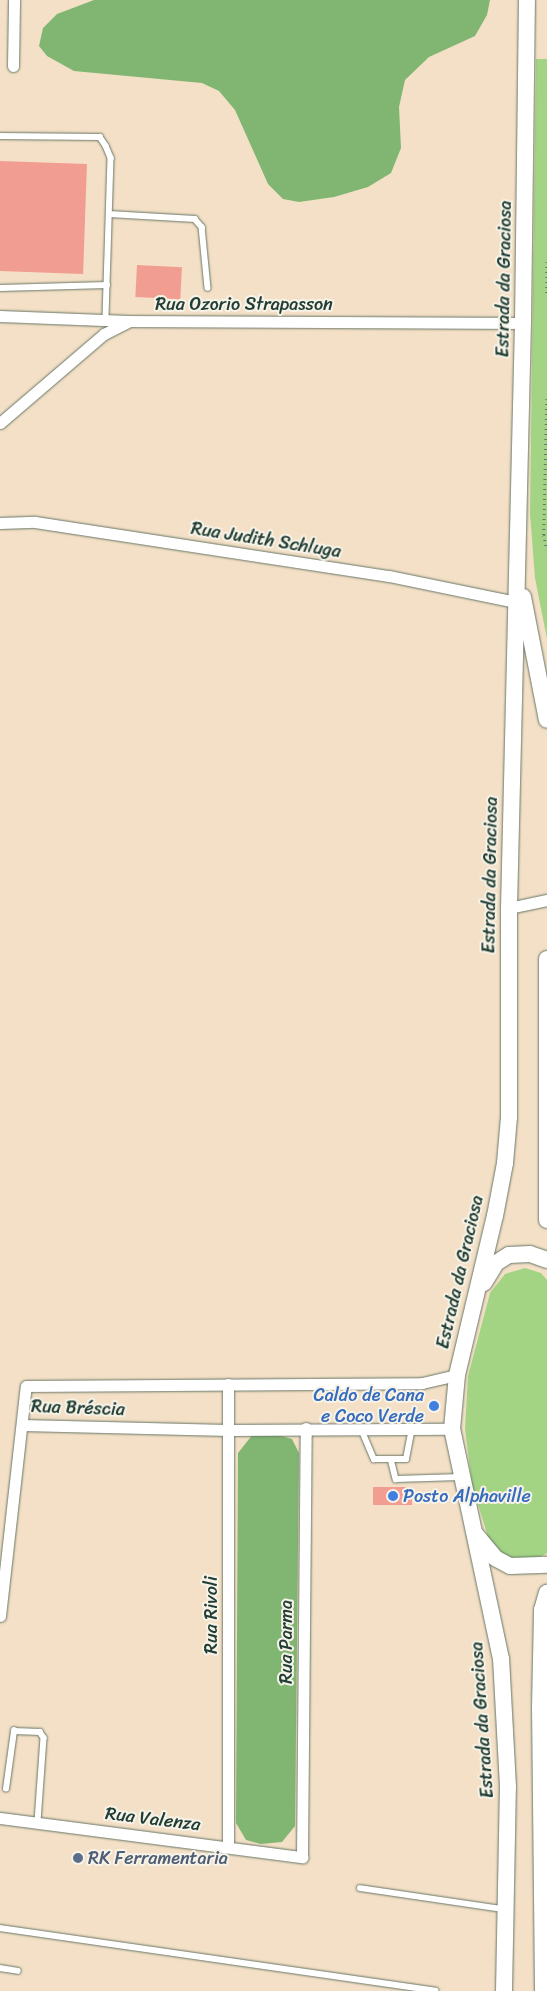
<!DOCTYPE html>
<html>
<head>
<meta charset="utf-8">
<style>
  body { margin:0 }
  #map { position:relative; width:547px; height:1991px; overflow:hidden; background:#f3e0c6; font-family:Sriracha,sans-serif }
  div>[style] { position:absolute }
  .green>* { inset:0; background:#a2d484 }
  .forest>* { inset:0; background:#81b672 }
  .building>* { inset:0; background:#f29d91; transform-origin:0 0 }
  .path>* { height:2.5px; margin-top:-1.25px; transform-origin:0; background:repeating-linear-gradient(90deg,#697667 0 1px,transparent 0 5px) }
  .roads { filter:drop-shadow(0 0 1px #697667) drop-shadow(0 0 1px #697667) }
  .service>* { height:5.5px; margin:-2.75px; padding:0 2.75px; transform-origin:2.75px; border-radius:2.75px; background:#fff }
  .minor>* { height:11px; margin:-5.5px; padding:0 5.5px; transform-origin:5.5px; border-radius:5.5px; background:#fff }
  .secondary>* { height:16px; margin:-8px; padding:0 8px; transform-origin:8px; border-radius:8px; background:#fff }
  .dots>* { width:14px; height:14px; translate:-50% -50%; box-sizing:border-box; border:2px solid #f7f3e8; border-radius:50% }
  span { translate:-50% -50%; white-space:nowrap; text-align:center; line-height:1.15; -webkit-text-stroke:4px #f7f3e8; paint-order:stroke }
  .street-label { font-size:18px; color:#1f3d34 }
  .shop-label { font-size:18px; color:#366cbe }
  .right { translate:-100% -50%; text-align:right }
  .left { translate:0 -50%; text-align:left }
  .service-label { font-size:18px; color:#4e5e75 }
</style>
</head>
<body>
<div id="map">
  <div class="green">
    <div style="clip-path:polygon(536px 59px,547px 59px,547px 639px,535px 578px,530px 514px)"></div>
    <div style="clip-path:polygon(525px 1268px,541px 1273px,547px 1280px,547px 1553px,530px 1563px,509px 1561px,491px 1547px,472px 1484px,465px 1429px,468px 1376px,490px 1293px,505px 1274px)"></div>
  </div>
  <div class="forest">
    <div style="clip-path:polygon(94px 0,490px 0,487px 15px,475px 36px,429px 57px,405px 80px,399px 107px,401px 148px,391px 173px,368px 187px,334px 197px,299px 202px,283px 199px,268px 184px,235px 110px,219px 91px,202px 83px,74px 71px,47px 56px,39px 46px,43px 28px,57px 14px)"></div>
    <div style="clip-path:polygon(268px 1432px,292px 1439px,299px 1453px,295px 1826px,282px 1842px,261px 1844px,246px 1840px,236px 1823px,238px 1453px,253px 1434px)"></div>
  </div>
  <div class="building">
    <div style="left:0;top:161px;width:87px;height:110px;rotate:2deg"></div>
    <div style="left:137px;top:265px;width:45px;height:32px;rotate:3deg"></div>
    <div style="left:373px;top:1487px;width:39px;height:18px"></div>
  </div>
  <div class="path">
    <div style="left:547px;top:262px;width:34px;rotate:90deg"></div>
    <div style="left:547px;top:399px;width:136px;rotate:91.3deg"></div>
    <div style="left:544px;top:535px;width:15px;rotate:79deg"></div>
  </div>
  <div class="roads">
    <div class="service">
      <div style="left:0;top:136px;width:100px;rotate:0.6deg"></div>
      <div style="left:100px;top:137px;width:11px;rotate:56deg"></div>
      <div style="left:106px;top:146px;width:13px;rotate:67deg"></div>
      <div style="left:111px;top:158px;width:161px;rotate:91.8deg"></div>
      <div style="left:109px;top:214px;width:86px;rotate:3.3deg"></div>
      <div style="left:195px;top:219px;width:11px;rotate:49deg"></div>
      <div style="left:202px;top:227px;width:61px;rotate:84.4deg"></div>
      <div style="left:0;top:288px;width:107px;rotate:-1.6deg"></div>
      <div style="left:361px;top:1428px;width:34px;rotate:67deg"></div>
      <div style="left:374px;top:1459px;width:32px"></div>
      <div style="left:406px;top:1459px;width:31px;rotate:-79deg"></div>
      <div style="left:391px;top:1459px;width:21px;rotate:76deg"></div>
      <div style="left:396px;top:1479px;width:64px;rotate:-1.8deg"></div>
      <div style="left:6px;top:1789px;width:59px;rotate:-82.1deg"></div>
      <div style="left:14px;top:1731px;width:26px;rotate:2deg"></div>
      <div style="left:40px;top:1732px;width:7px;rotate:56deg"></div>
      <div style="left:44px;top:1738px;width:84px;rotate:94.1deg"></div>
      <div style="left:360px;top:1888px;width:145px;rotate:8.4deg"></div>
      <div style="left:0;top:1928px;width:440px;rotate:8.2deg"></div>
      <div style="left:0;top:1968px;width:18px;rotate:9deg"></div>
    </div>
    <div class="minor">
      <div style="left:13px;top:66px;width:66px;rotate:-89.1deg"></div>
      <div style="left:0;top:316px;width:129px;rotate:2.2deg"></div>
      <div style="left:129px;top:321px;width:394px;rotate:0.3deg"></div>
      <div style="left:0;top:423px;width:137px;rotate:-40.6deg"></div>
      <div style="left:104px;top:334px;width:28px;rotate:-27deg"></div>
      <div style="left:0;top:523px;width:35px;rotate:-2deg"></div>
      <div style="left:35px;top:522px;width:358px;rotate:8.7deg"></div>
      <div style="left:389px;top:576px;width:135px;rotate:11.6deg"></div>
      <div style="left:509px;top:908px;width:39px;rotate:-12deg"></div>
      <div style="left:228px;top:1384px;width:462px;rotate:90deg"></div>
      <div style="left:22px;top:1425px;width:206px;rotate:1.4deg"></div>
      <div style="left:228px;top:1430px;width:224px;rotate:-0.3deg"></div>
      <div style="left:0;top:1616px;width:231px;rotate:-83.6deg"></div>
      <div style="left:26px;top:1386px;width:396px;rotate:-0.4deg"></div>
      <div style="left:422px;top:1383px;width:36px;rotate:-13deg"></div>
      <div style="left:0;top:1818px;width:305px;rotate:7.4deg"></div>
      <div style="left:302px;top:1857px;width:429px;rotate:-89.5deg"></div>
    </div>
    <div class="secondary">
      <div style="left:523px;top:597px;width:125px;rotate:79deg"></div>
      <div style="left:547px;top:959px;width:261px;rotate:90deg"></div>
      <div style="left:484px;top:1283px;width:23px;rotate:-59deg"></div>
      <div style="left:496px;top:1263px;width:15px;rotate:-32deg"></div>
      <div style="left:509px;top:1255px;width:21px;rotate:-3deg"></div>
      <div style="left:530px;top:1254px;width:18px;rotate:19deg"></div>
      <div style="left:476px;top:1535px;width:30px;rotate:50deg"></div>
      <div style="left:495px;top:1558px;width:17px;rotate:28deg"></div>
      <div style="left:510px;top:1566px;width:37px;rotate:-2deg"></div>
      <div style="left:504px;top:1991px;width:204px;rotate:-88.9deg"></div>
      <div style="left:508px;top:1787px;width:128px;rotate:-93.1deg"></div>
      <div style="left:501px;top:1659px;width:235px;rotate:-102deg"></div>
      <div style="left:452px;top:1429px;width:54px;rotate:-84.7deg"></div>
      <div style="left:457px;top:1375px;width:163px;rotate:-76.6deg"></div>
      <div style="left:495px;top:1216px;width:54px;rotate:-79.3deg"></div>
      <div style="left:505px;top:1163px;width:46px;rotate:-85deg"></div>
      <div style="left:509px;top:1117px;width:209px;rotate:-90deg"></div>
      <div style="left:509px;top:908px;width:585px;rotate:-88.63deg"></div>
      <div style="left:523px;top:323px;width:323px;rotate:-89.3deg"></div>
      <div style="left:543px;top:1991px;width:284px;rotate:-90.6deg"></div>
      <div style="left:540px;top:1707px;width:97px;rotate:-88.8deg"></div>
      <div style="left:542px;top:1610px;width:18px;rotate:-74deg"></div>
    </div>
  </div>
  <div class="dots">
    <div style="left:434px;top:1406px;background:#3f7fe0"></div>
    <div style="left:393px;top:1496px;background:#3f7fe0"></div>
    <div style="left:78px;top:1858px;background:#5c6f8a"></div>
  </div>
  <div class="street-label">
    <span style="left:504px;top:279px;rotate:-89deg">Estrada da Graciosa</span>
    <span style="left:244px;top:304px">Rua Ozorio Strapasson</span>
    <span style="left:266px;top:540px;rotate:9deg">Rua Judith Schluga</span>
    <span style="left:490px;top:875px;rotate:-89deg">Estrada da Graciosa</span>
    <span style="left:460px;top:1272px;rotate:-77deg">Estrada da Graciosa</span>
    <span style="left:78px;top:1408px;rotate:2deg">Rua Bréscia</span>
    <span style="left:211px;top:1615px;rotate:-90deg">Rua Rivoli</span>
    <span style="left:286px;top:1642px;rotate:-90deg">Rua Parma</span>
    <span style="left:482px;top:1720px;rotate:-94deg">Estrada da Graciosa</span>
    <span style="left:153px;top:1819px;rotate:7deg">Rua Valenza</span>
  </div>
  <div class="shop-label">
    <span class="right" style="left:424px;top:1406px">Caldo de Cana<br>e Coco Verde</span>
    <span class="left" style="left:403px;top:1496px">Posto Alphaville</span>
  </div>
  <div class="service-label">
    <span class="left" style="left:88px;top:1858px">RK Ferramentaria</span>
  </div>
</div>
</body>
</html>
